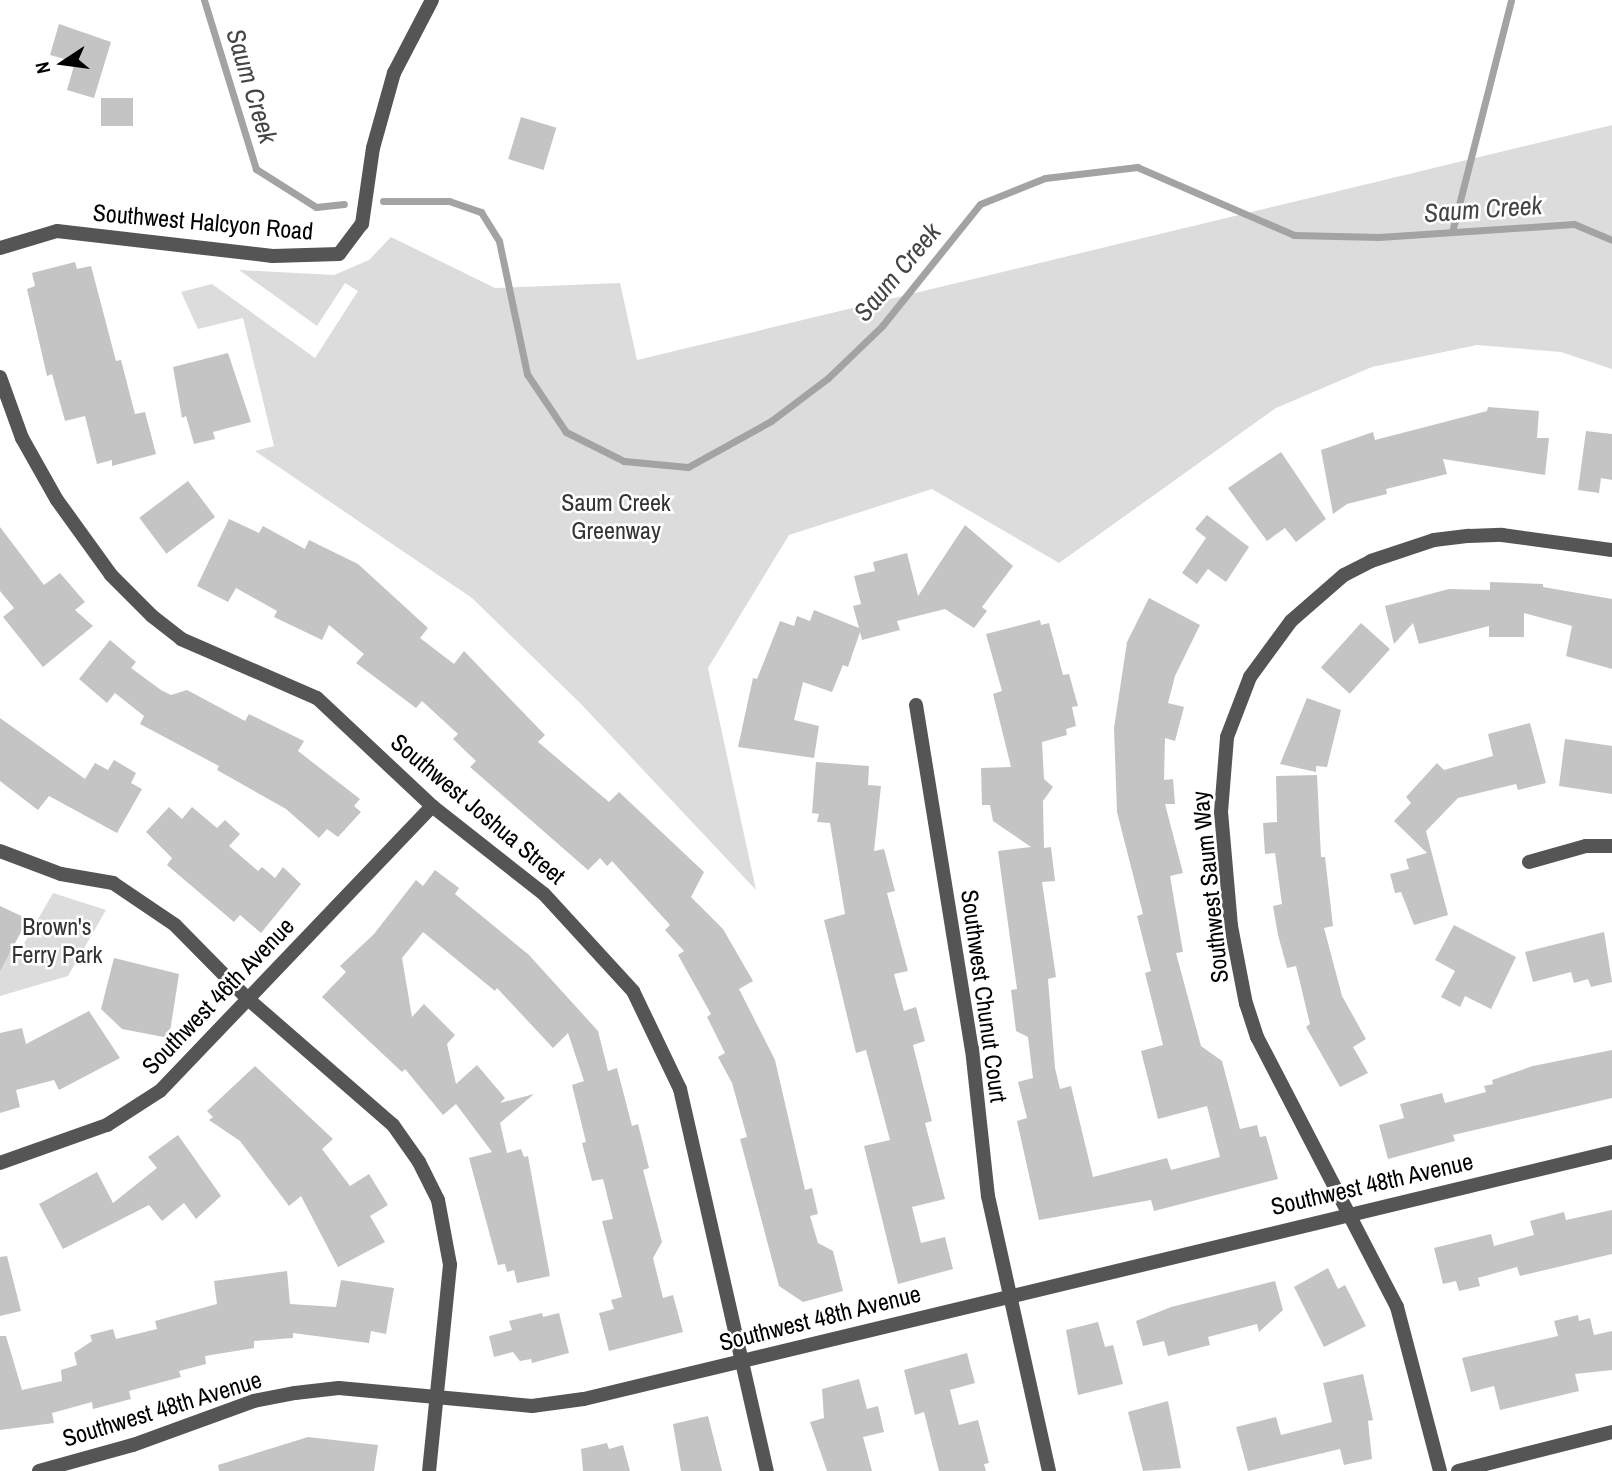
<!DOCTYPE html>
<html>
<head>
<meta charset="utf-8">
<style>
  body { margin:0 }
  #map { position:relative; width:1612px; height:1471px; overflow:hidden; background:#fff; font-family:"Archivo Narrow",sans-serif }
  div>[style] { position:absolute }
  .green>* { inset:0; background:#dcdcdc }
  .stream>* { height:7px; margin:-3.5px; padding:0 3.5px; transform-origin:3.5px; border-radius:3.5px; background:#a3a3a3 }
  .building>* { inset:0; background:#c4c4c4; transform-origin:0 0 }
  .minor>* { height:14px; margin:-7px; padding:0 7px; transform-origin:7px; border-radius:7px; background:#555 }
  span { translate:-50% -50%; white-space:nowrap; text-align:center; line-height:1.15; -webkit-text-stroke:5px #fff; paint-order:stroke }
  .street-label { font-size:24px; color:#000 }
  .park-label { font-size:24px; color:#333 }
  .water-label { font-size:26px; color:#444; font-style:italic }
  .north { position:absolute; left:28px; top:28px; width:70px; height:70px; -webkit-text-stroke:5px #fff; paint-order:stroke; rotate:257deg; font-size:19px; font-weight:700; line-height:28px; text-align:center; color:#000 }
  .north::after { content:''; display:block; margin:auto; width:24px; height:32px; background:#000; clip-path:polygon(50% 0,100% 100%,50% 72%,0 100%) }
</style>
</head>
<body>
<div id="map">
  <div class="green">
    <div style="clip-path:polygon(1612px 125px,1612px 369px,1561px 352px,1477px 345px,1372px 367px,1276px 408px,1059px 563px,932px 489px,789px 535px,708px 668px,756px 890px,582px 705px,472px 598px,255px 451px,274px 446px,243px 318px,198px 329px,181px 292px,212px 284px,315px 358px,358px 291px,345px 283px,317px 326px,239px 270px,334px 275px,369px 260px,391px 237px,495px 288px,620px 283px,637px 360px)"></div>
    <div style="clip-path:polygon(53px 893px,106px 910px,68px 976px,0 996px,0 953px,19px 952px)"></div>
  </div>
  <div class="stream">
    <div style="left:204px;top:0;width:177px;rotate:72.9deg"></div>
    <div style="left:256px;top:169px;width:71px;rotate:32.3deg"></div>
    <div style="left:316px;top:207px;width:28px;rotate:-6deg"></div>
    <div style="left:383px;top:201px;width:66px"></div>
    <div style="left:449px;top:201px;width:34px;rotate:19deg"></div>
    <div style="left:481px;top:212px;width:34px;rotate:58deg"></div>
    <div style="left:499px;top:241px;width:136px;rotate:78.1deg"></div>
    <div style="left:527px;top:374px;width:70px;rotate:56.1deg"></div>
    <div style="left:566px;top:432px;width:65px;rotate:26.6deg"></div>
    <div style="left:624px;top:461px;width:64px;rotate:5.4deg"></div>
    <div style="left:688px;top:467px;width:95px;rotate:-29deg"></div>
    <div style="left:771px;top:421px;width:71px;rotate:-37deg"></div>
    <div style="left:828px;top:378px;width:75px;rotate:-43.9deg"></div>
    <div style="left:882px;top:326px;width:156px;rotate:-51.2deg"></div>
    <div style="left:980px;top:204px;width:70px;rotate:-21.8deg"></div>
    <div style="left:1045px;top:178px;width:93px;rotate:-6.8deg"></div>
    <div style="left:1137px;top:167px;width:171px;rotate:23.4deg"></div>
    <div style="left:1294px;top:235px;width:85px;rotate:1.3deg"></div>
    <div style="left:1379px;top:237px;width:195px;rotate:-3.8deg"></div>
    <div style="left:1574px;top:224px;width:41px;rotate:22.8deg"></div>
    <div style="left:1452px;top:232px;width:239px;rotate:-75.7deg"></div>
  </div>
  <div class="building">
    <div style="clip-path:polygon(59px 24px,111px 42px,94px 98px,67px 90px,75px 62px,50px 55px)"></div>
    <div style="left:101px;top:98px;width:32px;height:28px"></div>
    <div style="left:521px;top:117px;width:37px;height:44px;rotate:17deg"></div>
    <div style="clip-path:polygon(75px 262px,77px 269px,91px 266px,116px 361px,121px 360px,135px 414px,145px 412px,156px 454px,112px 466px,112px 460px,97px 464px,85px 416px,65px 421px,52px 374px,47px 376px,27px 289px,35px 286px,32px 273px)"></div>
    <div style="clip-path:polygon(228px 353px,251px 422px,213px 432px,215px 439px,194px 444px,186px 416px,182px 418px,173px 367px)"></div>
    <div style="clip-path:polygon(1488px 407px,1539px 411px,1537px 438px,1549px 438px,1545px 475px,1443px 459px,1447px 474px,1386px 489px,1387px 494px,1347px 504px,1333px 514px,1321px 450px,1373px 432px,1375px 440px,1487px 411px)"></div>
    <div style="clip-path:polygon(1586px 431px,1612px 434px,1612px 480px,1601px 478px,1599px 493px,1578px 490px)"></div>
    <div style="clip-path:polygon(1281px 452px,1326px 519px,1296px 542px,1285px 528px,1267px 541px,1228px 488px)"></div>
    <div style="left:188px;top:481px;width:45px;height:61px;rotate:53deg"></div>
    <div style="clip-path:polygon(1207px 515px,1249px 547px,1226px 582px,1208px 569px,1197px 584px,1182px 573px,1206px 538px,1195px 529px)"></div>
    <div style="clip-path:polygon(229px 519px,259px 533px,263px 526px,305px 549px,309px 540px,358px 564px,428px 628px,420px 638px,454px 664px,464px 651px,545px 735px,538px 742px,609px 802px,619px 792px,704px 872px,691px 897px,723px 929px,753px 981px,739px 989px,775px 1060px,805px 1190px,812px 1188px,818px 1214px,810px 1216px,818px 1243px,833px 1251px,843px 1291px,803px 1302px,779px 1286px,740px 1139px,747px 1137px,732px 1083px,718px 1057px,725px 1053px,707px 1017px,711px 1014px,678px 955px,684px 951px,665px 930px,670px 925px,612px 861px,607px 866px,600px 858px,588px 870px,470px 767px,476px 761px,453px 739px,458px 734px,422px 701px,416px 708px,356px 663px,364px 654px,329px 625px,322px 640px,274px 617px,277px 611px,236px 588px,228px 602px,197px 586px)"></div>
    <div style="clip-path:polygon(965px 525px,1013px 566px,982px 607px,987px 611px,974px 628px,945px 609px,897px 621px,900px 630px,862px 640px,860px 632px,848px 667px,843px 665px,832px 692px,803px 682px,794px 720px,819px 726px,814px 758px,738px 747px,753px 678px,757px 679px,780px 621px,794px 626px,797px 616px,810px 621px,814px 610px,859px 628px,853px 606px,861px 604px,854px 576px,875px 571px,873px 562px,907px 553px,918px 596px)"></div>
    <div style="clip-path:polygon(0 527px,44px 585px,60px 573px,85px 602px,75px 610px,93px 626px,43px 667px,3px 617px,14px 608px,0 591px)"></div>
    <div style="clip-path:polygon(1490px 582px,1543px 584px,1543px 587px,1612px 599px,1612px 669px,1566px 656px,1572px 626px,1524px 613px,1524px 637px,1489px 637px,1489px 626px,1419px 644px,1413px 623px,1394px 644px,1385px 606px,1449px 589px,1490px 590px)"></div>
    <div style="clip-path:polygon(1149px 598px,1200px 625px,1175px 676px,1168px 703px,1184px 707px,1175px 741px,1165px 738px,1164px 780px,1173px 779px,1175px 804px,1165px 804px,1183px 873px,1170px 876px,1183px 952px,1176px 953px,1201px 1046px,1222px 1061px,1240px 1129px,1257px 1125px,1260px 1137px,1266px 1136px,1278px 1179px,1154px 1211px,1151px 1200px,1039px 1220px,1017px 1121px,1027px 1118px,1018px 1082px,1033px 1078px,1028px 1037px,1016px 1031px,1011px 990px,1017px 989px,998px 851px,1031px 847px,993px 821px,990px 805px,982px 805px,981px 768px,1011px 767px,993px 694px,1002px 691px,986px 634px,1040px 620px,1041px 625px,1049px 623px,1063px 675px,1069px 674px,1078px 706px,1072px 707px,1076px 726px,1066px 729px,1067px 735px,1042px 742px,1044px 779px,1053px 787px,1043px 801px,1044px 848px,1051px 847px,1055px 881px,1042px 882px,1056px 977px,1048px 979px,1055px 1068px,1060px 1089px,1071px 1086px,1093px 1177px,1167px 1158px,1171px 1170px,1220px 1157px,1207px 1106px,1158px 1119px,1141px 1051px,1163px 1045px,1145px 973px,1151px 971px,1137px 916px,1143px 914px,1117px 812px,1114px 728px,1127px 642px)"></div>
    <div style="left:1361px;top:623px;width:39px;height:60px;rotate:42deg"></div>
    <div style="clip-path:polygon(110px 640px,136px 662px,131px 668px,161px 690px,171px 695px,187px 690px,245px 721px,249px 714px,304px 741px,298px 751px,360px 799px,354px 806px,361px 812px,338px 837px,327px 829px,319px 838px,286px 809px,217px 770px,219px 766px,140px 724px,144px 716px,115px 693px,107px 703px,79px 679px)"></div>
    <div style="clip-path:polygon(1307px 698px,1341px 710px,1327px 767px,1316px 766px,1316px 772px,1280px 764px)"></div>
    <div style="clip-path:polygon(0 718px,85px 779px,95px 763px,108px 770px,114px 760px,136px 773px,131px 783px,142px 789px,117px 833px,49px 796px,38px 810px,0 781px)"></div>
    <div style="clip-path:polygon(1530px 723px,1546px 783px,1518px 790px,1516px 784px,1458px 798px,1426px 831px,1448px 915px,1414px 925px,1401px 892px,1395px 893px,1390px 874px,1409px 869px,1406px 859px,1427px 853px,1394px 821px,1411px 803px,1406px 797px,1437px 763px,1444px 770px,1493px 756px,1488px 734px)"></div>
    <div style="clip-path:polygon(1565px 739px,1612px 746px,1612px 794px,1559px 786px)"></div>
    <div style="clip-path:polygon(816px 762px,869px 766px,868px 785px,881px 786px,874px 851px,884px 849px,895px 891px,887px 893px,908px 971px,894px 974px,904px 1011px,916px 1007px,925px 1041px,913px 1045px,932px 1121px,925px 1123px,945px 1199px,912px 1207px,921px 1243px,945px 1237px,953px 1269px,898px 1284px,864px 1146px,890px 1140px,866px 1050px,856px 1053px,824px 920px,845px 914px,830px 823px,817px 822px,819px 814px,812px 813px)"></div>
    <div style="clip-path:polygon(1317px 775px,1321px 857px,1325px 857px,1333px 926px,1324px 928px,1342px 996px,1366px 1039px,1353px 1047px,1368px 1073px,1340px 1087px,1306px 1027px,1310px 1024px,1296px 966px,1287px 968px,1278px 935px,1273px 906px,1282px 904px,1275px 853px,1265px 854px,1263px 823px,1277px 822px,1276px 776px)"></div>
    <div style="clip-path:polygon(169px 807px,182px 819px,192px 807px,217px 828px,225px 820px,240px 834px,229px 846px,258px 871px,262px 867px,275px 878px,283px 867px,301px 884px,261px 933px,240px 915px,234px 922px,167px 865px,172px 858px,146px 832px)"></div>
    <div style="clip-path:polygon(435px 870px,459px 888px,455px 894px,529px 955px,598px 1031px,608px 1071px,617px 1068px,632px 1126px,638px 1124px,649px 1168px,643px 1170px,662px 1242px,653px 1258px,663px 1298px,673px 1295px,683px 1332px,609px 1351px,599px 1313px,614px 1309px,611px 1300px,622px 1297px,602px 1221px,613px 1219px,603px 1179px,592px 1181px,582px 1143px,586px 1142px,572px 1085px,584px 1081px,568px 1033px,553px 1048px,497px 988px,495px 991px,423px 932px,402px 958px,412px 1017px,424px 1004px,455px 1035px,447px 1044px,456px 1084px,477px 1065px,505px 1098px,500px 1103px,534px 1094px,500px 1123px,507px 1153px,521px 1149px,524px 1157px,528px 1156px,550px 1276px,517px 1283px,514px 1270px,507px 1272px,505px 1264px,498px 1265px,469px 1158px,492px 1152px,456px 1104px,443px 1115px,405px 1069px,402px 1072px,322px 997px,346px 972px,340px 966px,374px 934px,416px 880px,423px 886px)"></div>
    <div style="clip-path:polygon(0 906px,28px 919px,0 971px)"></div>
    <div style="clip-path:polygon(1454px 925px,1516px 957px,1491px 1009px,1465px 996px,1460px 1007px,1441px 997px,1455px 971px,1435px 960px)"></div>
    <div style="clip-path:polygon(1604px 932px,1612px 982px,1591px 987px,1588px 979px,1574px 983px,1571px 972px,1533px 982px,1525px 952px)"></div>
    <div style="clip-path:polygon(114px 958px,179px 974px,169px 1038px,122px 1029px,101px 1009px)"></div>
    <div style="clip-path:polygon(89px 1011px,120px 1058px,59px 1090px,54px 1080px,16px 1090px,20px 1107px,0 1113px,0 1033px,22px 1028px,26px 1044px)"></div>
    <div style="clip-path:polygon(1612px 1050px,1612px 1098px,1453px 1135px,1455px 1141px,1388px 1159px,1379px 1125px,1404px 1118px,1400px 1104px,1442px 1093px,1445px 1103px,1486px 1092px,1484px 1086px,1493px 1084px,1492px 1080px,1533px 1066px)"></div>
    <div style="clip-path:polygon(255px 1066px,333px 1139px,322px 1149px,350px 1186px,369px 1174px,388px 1205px,370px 1216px,385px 1242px,338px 1267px,301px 1196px,289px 1206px,240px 1141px,209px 1120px,213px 1117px,207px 1111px)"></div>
    <div style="clip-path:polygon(178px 1135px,221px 1196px,196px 1219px,184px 1203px,162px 1221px,149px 1205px,63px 1249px,39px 1204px,97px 1172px,113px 1203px,157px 1168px,148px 1157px)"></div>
    <div style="clip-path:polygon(1612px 1210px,1612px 1254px,1520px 1276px,1517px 1267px,1478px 1278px,1480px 1286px,1459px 1291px,1456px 1281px,1443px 1284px,1434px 1248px,1491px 1234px,1494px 1246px,1534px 1235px,1530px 1221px,1564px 1212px,1566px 1220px)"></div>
    <div style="clip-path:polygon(7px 1256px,21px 1311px,0 1316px,0 1257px)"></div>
    <div style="clip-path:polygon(1328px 1268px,1338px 1289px,1345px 1285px,1366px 1326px,1324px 1347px,1294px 1287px)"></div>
    <div style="clip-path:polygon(287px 1271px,290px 1304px,336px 1307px,341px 1280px,394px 1288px,386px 1334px,371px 1331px,369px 1343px,293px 1333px,293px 1338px,254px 1341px,254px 1348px,205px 1356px,206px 1364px,179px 1371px,181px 1377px,129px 1391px,131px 1399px,93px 1409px,92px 1402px,52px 1413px,54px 1423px,0 1430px,0 1336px,6px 1336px,22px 1390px,62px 1381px,61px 1370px,77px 1365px,74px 1353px,92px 1341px,90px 1335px,113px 1329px,116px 1339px,157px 1329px,155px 1321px,217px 1304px,214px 1281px)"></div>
    <div style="clip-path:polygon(1275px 1281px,1283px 1310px,1259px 1332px,1257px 1324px,1208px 1337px,1210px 1345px,1168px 1356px,1164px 1341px,1143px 1346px,1136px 1321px,1171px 1307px)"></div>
    <div style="clip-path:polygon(542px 1313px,543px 1317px,559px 1313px,569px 1353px,532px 1363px,531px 1359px,520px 1361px,513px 1352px,494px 1357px,489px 1336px,512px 1330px,509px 1321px)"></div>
    <div style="clip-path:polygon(1578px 1315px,1579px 1321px,1590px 1318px,1594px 1335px,1612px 1331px,1612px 1370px,1575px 1374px,1579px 1391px,1500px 1410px,1494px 1386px,1471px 1392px,1462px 1358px,1558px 1336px,1554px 1321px)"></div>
    <div style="clip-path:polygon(1098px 1322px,1105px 1347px,1113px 1345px,1123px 1384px,1078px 1395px,1066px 1330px)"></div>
    <div style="clip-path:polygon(967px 1353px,975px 1383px,950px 1390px,959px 1425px,978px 1420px,989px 1463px,984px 1464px,986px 1471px,939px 1471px,924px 1412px,915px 1415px,904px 1370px)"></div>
    <div style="clip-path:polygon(1363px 1374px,1373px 1420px,1368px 1421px,1372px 1459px,1344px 1465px,1340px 1449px,1248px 1471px,1236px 1427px,1276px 1417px,1281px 1435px,1332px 1422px,1323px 1383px)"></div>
    <div style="clip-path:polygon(859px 1379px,867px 1409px,878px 1406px,884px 1432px,863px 1437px,872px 1471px,827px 1471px,810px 1422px,824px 1418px,822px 1389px)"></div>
    <div style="clip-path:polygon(1168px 1401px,1181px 1468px,1143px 1471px,1128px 1412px)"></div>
    <div style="clip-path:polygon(708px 1416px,722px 1471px,681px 1471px,673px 1424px)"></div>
    <div style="clip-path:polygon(308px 1437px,378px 1445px,374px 1471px,219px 1471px,218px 1465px)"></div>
    <div style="clip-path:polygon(607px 1443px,609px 1449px,623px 1445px,630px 1471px,583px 1471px,581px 1449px)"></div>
  </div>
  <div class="minor">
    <div style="left:0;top:248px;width:59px;rotate:-16.6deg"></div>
    <div style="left:57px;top:231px;width:217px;rotate:6.6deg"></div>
    <div style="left:273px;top:256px;width:66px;rotate:-1.7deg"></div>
    <div style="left:339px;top:254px;width:38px;rotate:-53deg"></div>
    <div style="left:362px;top:224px;width:77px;rotate:-81.8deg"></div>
    <div style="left:373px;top:148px;width:78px;rotate:-74.4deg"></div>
    <div style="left:394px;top:73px;width:82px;rotate:-62.5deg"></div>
    <div style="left:0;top:377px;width:65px;rotate:70.2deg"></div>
    <div style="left:22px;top:438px;width:71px;rotate:60.6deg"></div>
    <div style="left:57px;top:500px;width:92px;rotate:54.2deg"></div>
    <div style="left:111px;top:575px;width:58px;rotate:45deg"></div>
    <div style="left:152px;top:616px;width:37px;rotate:38deg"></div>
    <div style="left:181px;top:639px;width:148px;rotate:23.5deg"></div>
    <div style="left:317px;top:698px;width:158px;rotate:43.2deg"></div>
    <div style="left:432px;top:806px;width:142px;rotate:38.2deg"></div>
    <div style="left:544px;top:894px;width:132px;rotate:47.5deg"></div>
    <div style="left:633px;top:991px;width:109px;rotate:64.4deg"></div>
    <div style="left:680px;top:1089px;width:392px;rotate:77.2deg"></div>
    <div style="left:916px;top:705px;width:349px;rotate:80.8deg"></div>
    <div style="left:972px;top:1049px;width:148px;rotate:83.8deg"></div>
    <div style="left:988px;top:1196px;width:282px;rotate:77.5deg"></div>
    <div style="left:0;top:851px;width:65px;rotate:20.7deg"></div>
    <div style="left:61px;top:874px;width:53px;rotate:9.8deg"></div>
    <div style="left:113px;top:883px;width:75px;rotate:34.1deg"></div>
    <div style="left:175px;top:925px;width:104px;rotate:45.4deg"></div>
    <div style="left:248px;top:999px;width:192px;rotate:41deg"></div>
    <div style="left:393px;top:1125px;width:45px;rotate:54.9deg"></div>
    <div style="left:419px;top:1162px;width:42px;rotate:63.4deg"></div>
    <div style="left:438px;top:1200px;width:66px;rotate:79.5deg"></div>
    <div style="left:450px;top:1265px;width:207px;rotate:95.8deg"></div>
    <div style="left:1529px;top:862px;width:59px;rotate:-15.7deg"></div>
    <div style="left:1586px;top:846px;width:26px"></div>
    <div style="left:0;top:1163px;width:114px;rotate:-19.6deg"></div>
    <div style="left:107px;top:1125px;width:63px;rotate:-32.7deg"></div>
    <div style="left:160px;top:1091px;width:394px;rotate:-46.3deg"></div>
    <div style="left:39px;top:1471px;width:98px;rotate:-15.5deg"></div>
    <div style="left:133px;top:1445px;width:129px;rotate:-20deg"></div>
    <div style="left:254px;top:1401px;width:42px;rotate:-11deg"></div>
    <div style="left:295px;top:1393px;width:44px;rotate:-6.5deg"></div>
    <div style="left:339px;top:1388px;width:194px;rotate:5.3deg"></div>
    <div style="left:532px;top:1406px;width:52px;rotate:-7.7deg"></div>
    <div style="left:584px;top:1399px;width:1057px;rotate:-13.51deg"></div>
    <div style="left:1440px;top:1471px;width:170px;rotate:-104.7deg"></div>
    <div style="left:1397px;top:1307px;width:304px;rotate:-117.4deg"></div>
    <div style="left:1257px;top:1037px;width:35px;rotate:-108deg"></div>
    <div style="left:1246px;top:1004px;width:79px;rotate:-100.9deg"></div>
    <div style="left:1231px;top:926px;width:114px;rotate:-95deg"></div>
    <div style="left:1221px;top:812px;width:75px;rotate:-85.4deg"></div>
    <div style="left:1227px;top:737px;width:64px;rotate:-69deg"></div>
    <div style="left:1250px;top:677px;width:69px;rotate:-53.8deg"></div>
    <div style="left:1291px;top:621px;width:70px;rotate:-41deg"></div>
    <div style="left:1344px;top:575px;width:30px;rotate:-27deg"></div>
    <div style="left:1371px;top:561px;width:66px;rotate:-18.4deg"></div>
    <div style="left:1434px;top:540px;width:35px;rotate:-7deg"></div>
    <div style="left:1469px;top:536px;width:33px;rotate:-2deg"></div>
    <div style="left:1502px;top:535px;width:111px;rotate:7.8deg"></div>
    <div style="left:1458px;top:1471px;width:159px;rotate:-14.2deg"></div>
  </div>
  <div class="street-label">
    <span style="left:203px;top:222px;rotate:5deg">Southwest Halcyon Road</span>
    <span style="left:478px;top:809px;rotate:40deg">Southwest Joshua Street</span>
    <span style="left:1210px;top:887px;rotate:-96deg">Southwest Saum Way</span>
    <span style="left:218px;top:996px;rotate:-46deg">Southwest 46th Avenue</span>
    <span style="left:984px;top:996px;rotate:82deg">Southwest Chunut Court</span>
    <span style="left:1372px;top:1184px;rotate:-13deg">Southwest 48th Avenue</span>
    <span style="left:820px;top:1318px;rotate:-14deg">Southwest 48th Avenue</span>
    <span style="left:162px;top:1409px;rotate:-17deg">Southwest 48th Avenue</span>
  </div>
  <div class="park-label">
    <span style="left:616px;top:517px">Saum Creek<br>Greenway</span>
    <span style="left:57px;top:941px">Brown's<br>Ferry Park</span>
  </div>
  <div class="water-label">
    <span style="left:252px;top:86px;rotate:73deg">Saum Creek</span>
    <span style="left:1483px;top:209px;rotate:-4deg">Saum Creek</span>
    <span style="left:897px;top:272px;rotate:-50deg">Saum Creek</span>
  </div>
  <div class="north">N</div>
</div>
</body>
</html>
